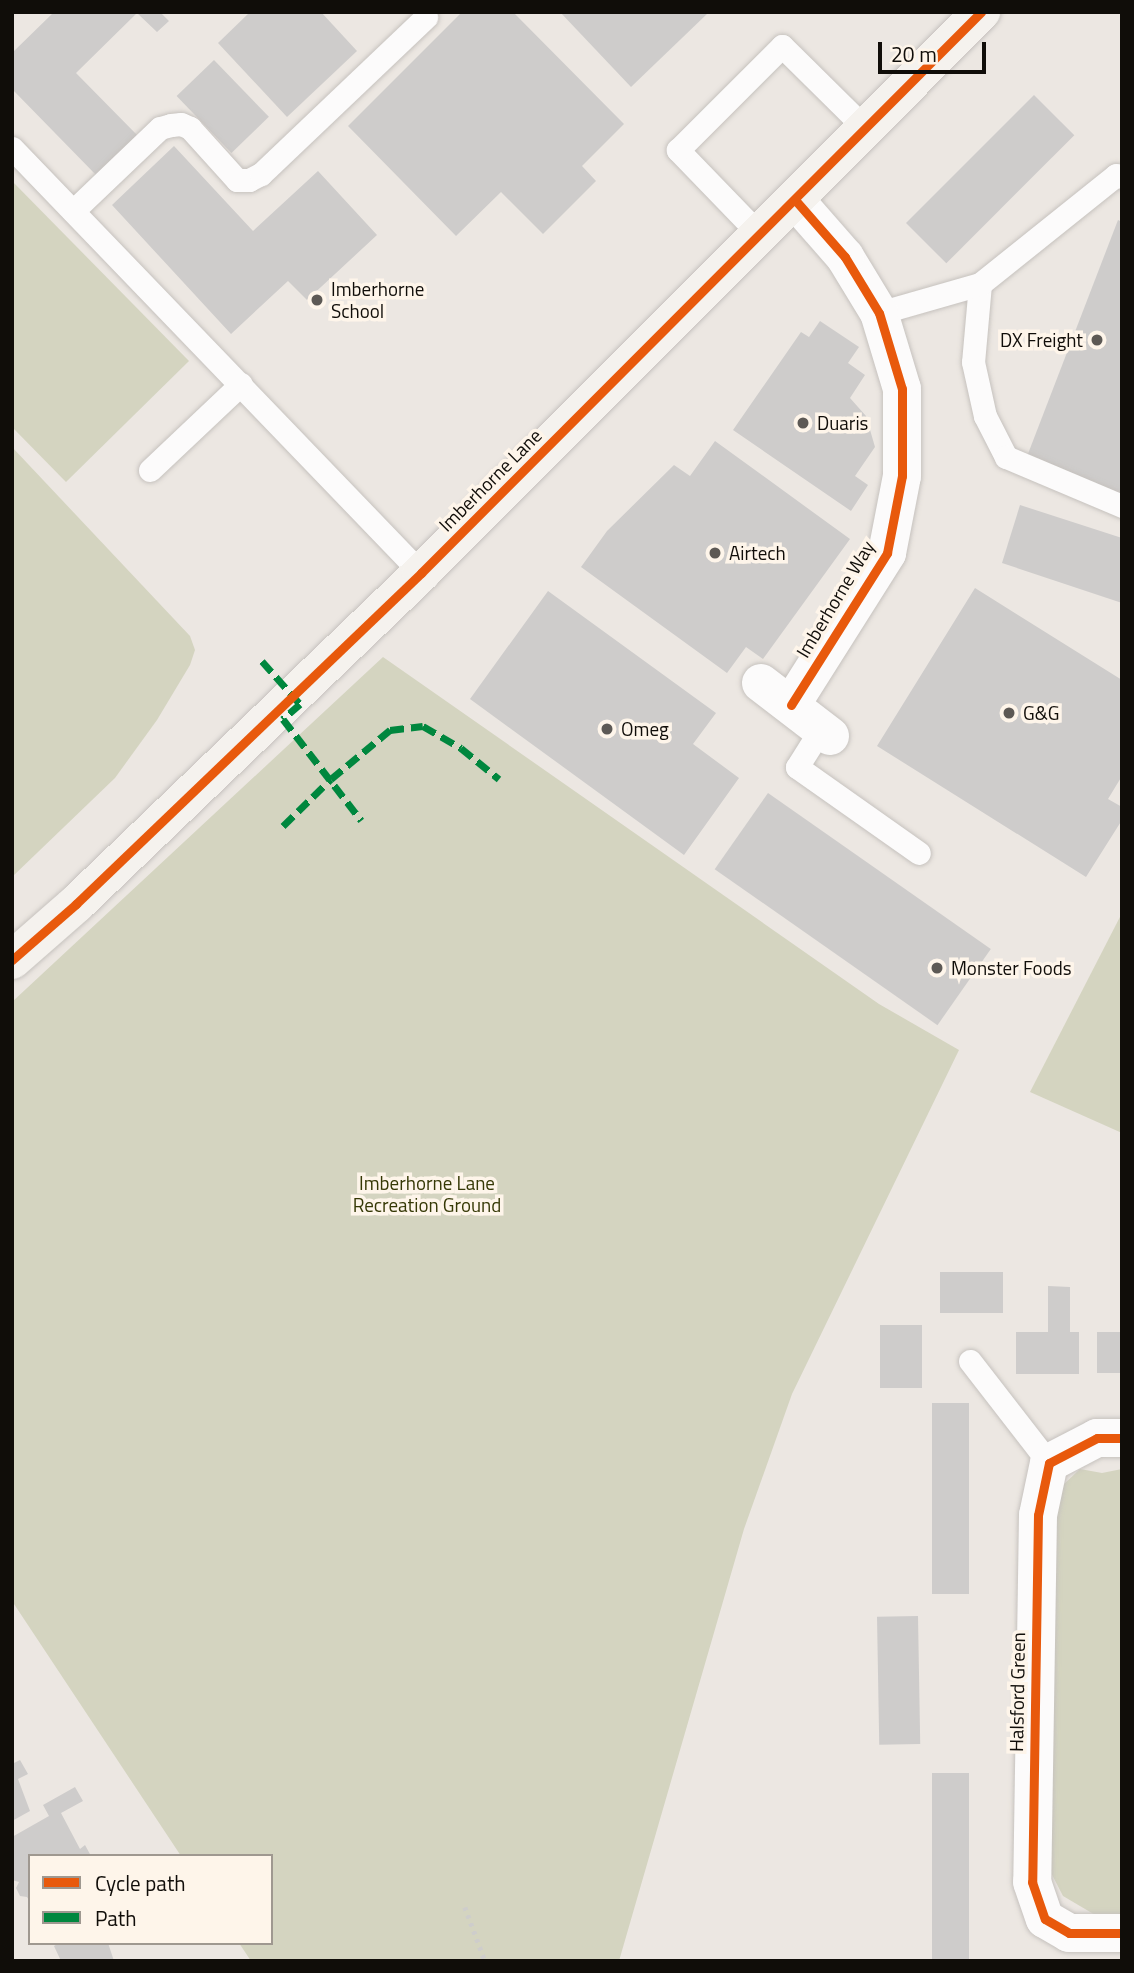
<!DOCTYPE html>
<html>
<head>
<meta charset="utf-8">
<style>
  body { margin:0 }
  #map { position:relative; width:1134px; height:1973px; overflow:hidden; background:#ece7e2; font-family:"Titillium Web",sans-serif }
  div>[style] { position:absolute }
  .green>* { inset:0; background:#d4d4c0 }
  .building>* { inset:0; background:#cecccb; transform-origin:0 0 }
  .path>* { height:4.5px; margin-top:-2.25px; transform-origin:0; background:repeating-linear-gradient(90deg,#cecdcb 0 3.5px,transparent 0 8.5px) }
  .roads { filter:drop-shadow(0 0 2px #c6c2be) drop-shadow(0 0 2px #c6c2be) }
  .lane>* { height:23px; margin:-11.5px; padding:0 11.5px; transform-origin:11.5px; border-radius:11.5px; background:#fcfbfb }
  .street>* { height:38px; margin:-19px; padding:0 19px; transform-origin:19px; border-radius:19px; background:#fcfbfb }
  .secondary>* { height:38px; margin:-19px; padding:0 19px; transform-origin:19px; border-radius:19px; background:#f5f2ee }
  .quiet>* { height:7px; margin-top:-3.5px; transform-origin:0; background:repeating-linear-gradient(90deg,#00873e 0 14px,transparent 0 21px) }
  .cycleway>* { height:9px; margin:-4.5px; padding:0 4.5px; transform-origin:4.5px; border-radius:4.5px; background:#e8590c }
  .dots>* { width:19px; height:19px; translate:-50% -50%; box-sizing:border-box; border:4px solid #fef5ea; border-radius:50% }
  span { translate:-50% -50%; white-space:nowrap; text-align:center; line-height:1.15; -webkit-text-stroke:7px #fef5ea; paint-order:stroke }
  .poi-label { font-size:19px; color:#100d09 }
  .left { translate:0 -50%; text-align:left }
  .right { translate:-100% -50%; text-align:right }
  .street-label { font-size:19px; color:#100d09 }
  .park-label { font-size:19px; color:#353805 }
  .frame { position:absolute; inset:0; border:14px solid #100d09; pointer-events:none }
  .legend { position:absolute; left:28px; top:1854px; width:245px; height:91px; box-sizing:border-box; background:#fef5ea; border:2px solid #9f9890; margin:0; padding:9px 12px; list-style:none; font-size:21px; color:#100d09 }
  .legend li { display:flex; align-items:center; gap:14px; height:35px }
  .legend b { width:35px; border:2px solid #9f9890 }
  .scale { position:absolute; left:878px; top:42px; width:108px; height:32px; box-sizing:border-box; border:4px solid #100d09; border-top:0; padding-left:9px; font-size:21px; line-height:24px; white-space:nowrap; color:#100d09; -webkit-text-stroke:5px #fef5ea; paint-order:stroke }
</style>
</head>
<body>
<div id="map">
  <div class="green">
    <div style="clip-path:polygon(12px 181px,189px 361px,66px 482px,12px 427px)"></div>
    <div style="clip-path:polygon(12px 447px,190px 636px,195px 650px,190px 665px,157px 720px,115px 778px,12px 877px)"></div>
    <div style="clip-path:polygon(383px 657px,879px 1004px,959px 1050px,792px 1394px,744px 1529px,619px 1961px,251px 1961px,239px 1943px,271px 1943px,271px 1856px,181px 1856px,12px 1601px,12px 1002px)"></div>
    <div style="clip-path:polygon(1122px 913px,1122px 1133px,1030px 1092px)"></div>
    <div style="clip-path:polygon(1080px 1469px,1102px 1473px,1122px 1469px,1122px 1919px,1102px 1919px,1063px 1896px,1046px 1863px,1052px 1509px,1062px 1486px)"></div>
  </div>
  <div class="building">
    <div style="clip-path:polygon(54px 12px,160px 12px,169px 21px,157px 32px,137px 13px,76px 73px,138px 136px,97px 176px,12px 89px,12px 53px)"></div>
    <div style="clip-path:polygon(250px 12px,321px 12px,357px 51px,287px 117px,218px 43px)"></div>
    <div style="clip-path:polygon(462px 12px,513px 12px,624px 124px,582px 166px,596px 181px,543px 234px,501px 192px,456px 236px,348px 126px)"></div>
    <div style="clip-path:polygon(560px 12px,705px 12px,707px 14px,631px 87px)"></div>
    <div style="left:214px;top:60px;width:79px;height:52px;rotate:46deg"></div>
    <div style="left:1034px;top:95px;width:57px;height:181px;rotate:45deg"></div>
    <div style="clip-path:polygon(174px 146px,253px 231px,318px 171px,377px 235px,307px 300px,288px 281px,231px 334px,112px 205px)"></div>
    <div style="clip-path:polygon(1118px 220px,1122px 222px,1122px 497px,1026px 459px)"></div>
    <div style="clip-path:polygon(820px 321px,859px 347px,848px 363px,865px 375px,850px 398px,866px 416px,875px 447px,855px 476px,868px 485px,851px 511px,733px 430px,801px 332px,809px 337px)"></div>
    <div style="clip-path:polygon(715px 441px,850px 539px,763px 659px,746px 647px,727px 673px,581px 567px,607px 531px,674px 465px,690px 476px)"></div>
    <div style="clip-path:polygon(1020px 505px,1122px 538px,1122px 603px,1002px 563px)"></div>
    <div style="clip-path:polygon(975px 588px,1122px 680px,1122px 776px,1108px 799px,1122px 807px,1122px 820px,1086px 877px,877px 746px)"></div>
    <div style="clip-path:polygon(548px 591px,716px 713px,693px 744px,739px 778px,684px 855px,470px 699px)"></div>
    <div style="left:768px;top:793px;width:272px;height:93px;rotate:35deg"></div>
    <div style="left:940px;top:1272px;width:63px;height:41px"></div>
    <div style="clip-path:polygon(1048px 1286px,1070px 1287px,1070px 1332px,1079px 1332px,1079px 1374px,1016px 1374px,1016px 1332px,1048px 1332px)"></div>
    <div style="left:880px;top:1325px;width:42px;height:63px"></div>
    <div style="left:1097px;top:1332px;width:25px;height:41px"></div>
    <div style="left:932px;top:1403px;width:37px;height:191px"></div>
    <div style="left:918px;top:1616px;width:128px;height:41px;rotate:89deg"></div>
    <div style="clip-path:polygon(20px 1760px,28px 1774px,18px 1779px,30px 1811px,12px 1821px,12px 1764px)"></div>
    <div style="left:932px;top:1773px;width:37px;height:188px"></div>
    <div style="clip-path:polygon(75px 1787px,83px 1801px,61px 1813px,80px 1849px,85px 1845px,91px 1856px,30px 1856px,30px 1902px,27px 1897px,20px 1896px,16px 1888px,19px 1882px,12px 1880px,12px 1837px,49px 1816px,43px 1805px)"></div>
    <div style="clip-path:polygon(59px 1943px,108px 1943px,114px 1961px,61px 1961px,54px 1946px)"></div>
  </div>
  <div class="path">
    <div style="left:465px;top:1907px;width:58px;rotate:69.7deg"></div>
  </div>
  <div class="roads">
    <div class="lane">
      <div style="left:12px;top:148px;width:590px;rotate:46.1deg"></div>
      <div style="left:73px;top:211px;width:120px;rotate:-43.7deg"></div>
      <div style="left:160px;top:128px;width:11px;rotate:-15deg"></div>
      <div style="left:171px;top:125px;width:10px;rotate:-6deg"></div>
      <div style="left:181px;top:124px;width:10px;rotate:24deg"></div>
      <div style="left:190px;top:128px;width:70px;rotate:47.9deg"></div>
      <div style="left:237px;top:180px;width:12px"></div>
      <div style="left:249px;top:180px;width:13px;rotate:-27deg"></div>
      <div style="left:261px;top:174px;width:228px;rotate:-43.6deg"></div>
      <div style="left:761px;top:236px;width:120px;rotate:-134deg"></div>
      <div style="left:678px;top:150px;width:147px;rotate:-45deg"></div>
      <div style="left:782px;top:46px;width:117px;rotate:44.7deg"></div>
      <div style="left:980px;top:284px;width:78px;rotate:95.1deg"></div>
      <div style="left:973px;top:362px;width:55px;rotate:77.5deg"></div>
      <div style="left:985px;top:416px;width:46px;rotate:62.9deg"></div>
      <div style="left:1006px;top:457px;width:126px;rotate:22.9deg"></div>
      <div style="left:879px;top:313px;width:105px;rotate:-16deg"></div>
      <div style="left:980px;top:284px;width:174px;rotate:-38.7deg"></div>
      <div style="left:1116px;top:175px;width:6px;rotate:18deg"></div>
      <div style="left:150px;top:470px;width:125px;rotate:-43.4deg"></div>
      <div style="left:821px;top:729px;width:45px;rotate:122.3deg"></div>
      <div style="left:797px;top:767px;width:149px;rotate:35.2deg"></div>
      <div style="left:970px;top:1361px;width:129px;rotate:52.2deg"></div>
    </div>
    <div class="street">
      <div style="left:761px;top:683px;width:87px;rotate:37.5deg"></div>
      <div style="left:791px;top:705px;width:180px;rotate:-57.7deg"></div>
      <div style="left:887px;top:553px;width:78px;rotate:-79deg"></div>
      <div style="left:902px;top:476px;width:87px;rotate:-90deg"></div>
      <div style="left:902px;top:389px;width:79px;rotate:-106.8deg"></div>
      <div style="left:879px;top:313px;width:66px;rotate:-121.3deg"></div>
      <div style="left:845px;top:257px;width:74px;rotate:-131.2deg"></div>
      <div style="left:1122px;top:1438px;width:25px;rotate:180deg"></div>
      <div style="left:1097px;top:1438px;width:54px;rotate:152.5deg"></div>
      <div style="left:1049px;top:1463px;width:53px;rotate:101.9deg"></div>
      <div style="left:1038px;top:1515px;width:367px;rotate:90.9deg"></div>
      <div style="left:1032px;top:1882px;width:39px;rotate:71deg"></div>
      <div style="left:1045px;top:1919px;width:28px;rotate:30deg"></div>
      <div style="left:1069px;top:1933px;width:53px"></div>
    </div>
    <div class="secondary">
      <div style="left:12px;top:960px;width:85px;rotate:-41.2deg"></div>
      <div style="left:76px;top:904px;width:478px;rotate:-43.8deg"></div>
      <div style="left:421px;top:573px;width:793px;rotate:-45.05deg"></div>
    </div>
  </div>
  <div class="quiet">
    <div style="left:262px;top:661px;width:57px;rotate:48.5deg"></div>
    <div style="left:300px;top:704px;width:23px;rotate:139deg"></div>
    <div style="left:283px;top:719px;width:128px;rotate:52.3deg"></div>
    <div style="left:283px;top:826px;width:67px;rotate:-44.4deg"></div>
    <div style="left:331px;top:779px;width:77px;rotate:-39.7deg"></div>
    <div style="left:390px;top:730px;width:33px;rotate:-7deg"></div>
    <div style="left:423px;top:726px;width:44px;rotate:30.1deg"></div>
    <div style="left:461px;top:748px;width:49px;rotate:39.2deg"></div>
  </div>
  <div class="cycleway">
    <div style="left:791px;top:705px;width:180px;rotate:-57.7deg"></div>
    <div style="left:887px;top:553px;width:78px;rotate:-79deg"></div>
    <div style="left:902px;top:476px;width:87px;rotate:-90deg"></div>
    <div style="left:902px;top:389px;width:79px;rotate:-106.8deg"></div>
    <div style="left:879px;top:313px;width:66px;rotate:-121.3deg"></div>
    <div style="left:845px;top:257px;width:74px;rotate:-131.2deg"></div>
    <div style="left:12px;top:960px;width:85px;rotate:-41.2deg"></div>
    <div style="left:76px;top:904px;width:478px;rotate:-43.8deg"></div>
    <div style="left:421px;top:573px;width:793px;rotate:-45.05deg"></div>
    <div style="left:1122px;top:1438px;width:25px;rotate:180deg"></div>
    <div style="left:1097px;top:1438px;width:54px;rotate:152.5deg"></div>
    <div style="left:1049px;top:1463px;width:53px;rotate:101.9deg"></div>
    <div style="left:1038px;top:1515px;width:367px;rotate:90.9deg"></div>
    <div style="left:1032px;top:1882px;width:39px;rotate:71deg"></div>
    <div style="left:1045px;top:1919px;width:28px;rotate:30deg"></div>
    <div style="left:1069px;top:1933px;width:53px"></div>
  </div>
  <div class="dots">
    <div style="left:317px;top:300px;background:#5d5955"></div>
    <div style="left:1097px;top:340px;background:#5d5955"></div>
    <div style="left:803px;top:423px;background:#5d5955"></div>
    <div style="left:715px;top:553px;background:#5d5955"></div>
    <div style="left:1009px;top:713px;background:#5d5955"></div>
    <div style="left:607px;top:729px;background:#5d5955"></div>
    <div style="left:937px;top:968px;background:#5d5955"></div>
  </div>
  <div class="poi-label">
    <span class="left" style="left:331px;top:300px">Imberhorne<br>School</span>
    <span class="right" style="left:1083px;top:340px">DX Freight</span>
    <span class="left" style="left:817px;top:423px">Duaris</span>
    <span class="left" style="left:729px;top:553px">Airtech</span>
    <span class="left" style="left:1023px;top:713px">G&amp;G</span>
    <span class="left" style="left:621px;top:729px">Omeg</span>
    <span class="left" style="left:951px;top:968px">Monster Foods</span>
  </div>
  <div class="street-label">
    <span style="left:490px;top:480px;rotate:-45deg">Imberhorne Lane</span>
    <span style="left:835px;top:599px;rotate:-59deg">Imberhorne Way</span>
    <span style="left:1017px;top:1692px;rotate:-89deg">Halsford Green</span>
  </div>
  <div class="park-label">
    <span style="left:427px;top:1194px">Imberhorne Lane<br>Recreation Ground</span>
  </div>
  <div class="frame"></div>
  <ul class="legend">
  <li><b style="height:9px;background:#e8590c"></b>Cycle path</li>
  <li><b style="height:9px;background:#00873e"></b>Path</li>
  </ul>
  <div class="scale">20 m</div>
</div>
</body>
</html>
